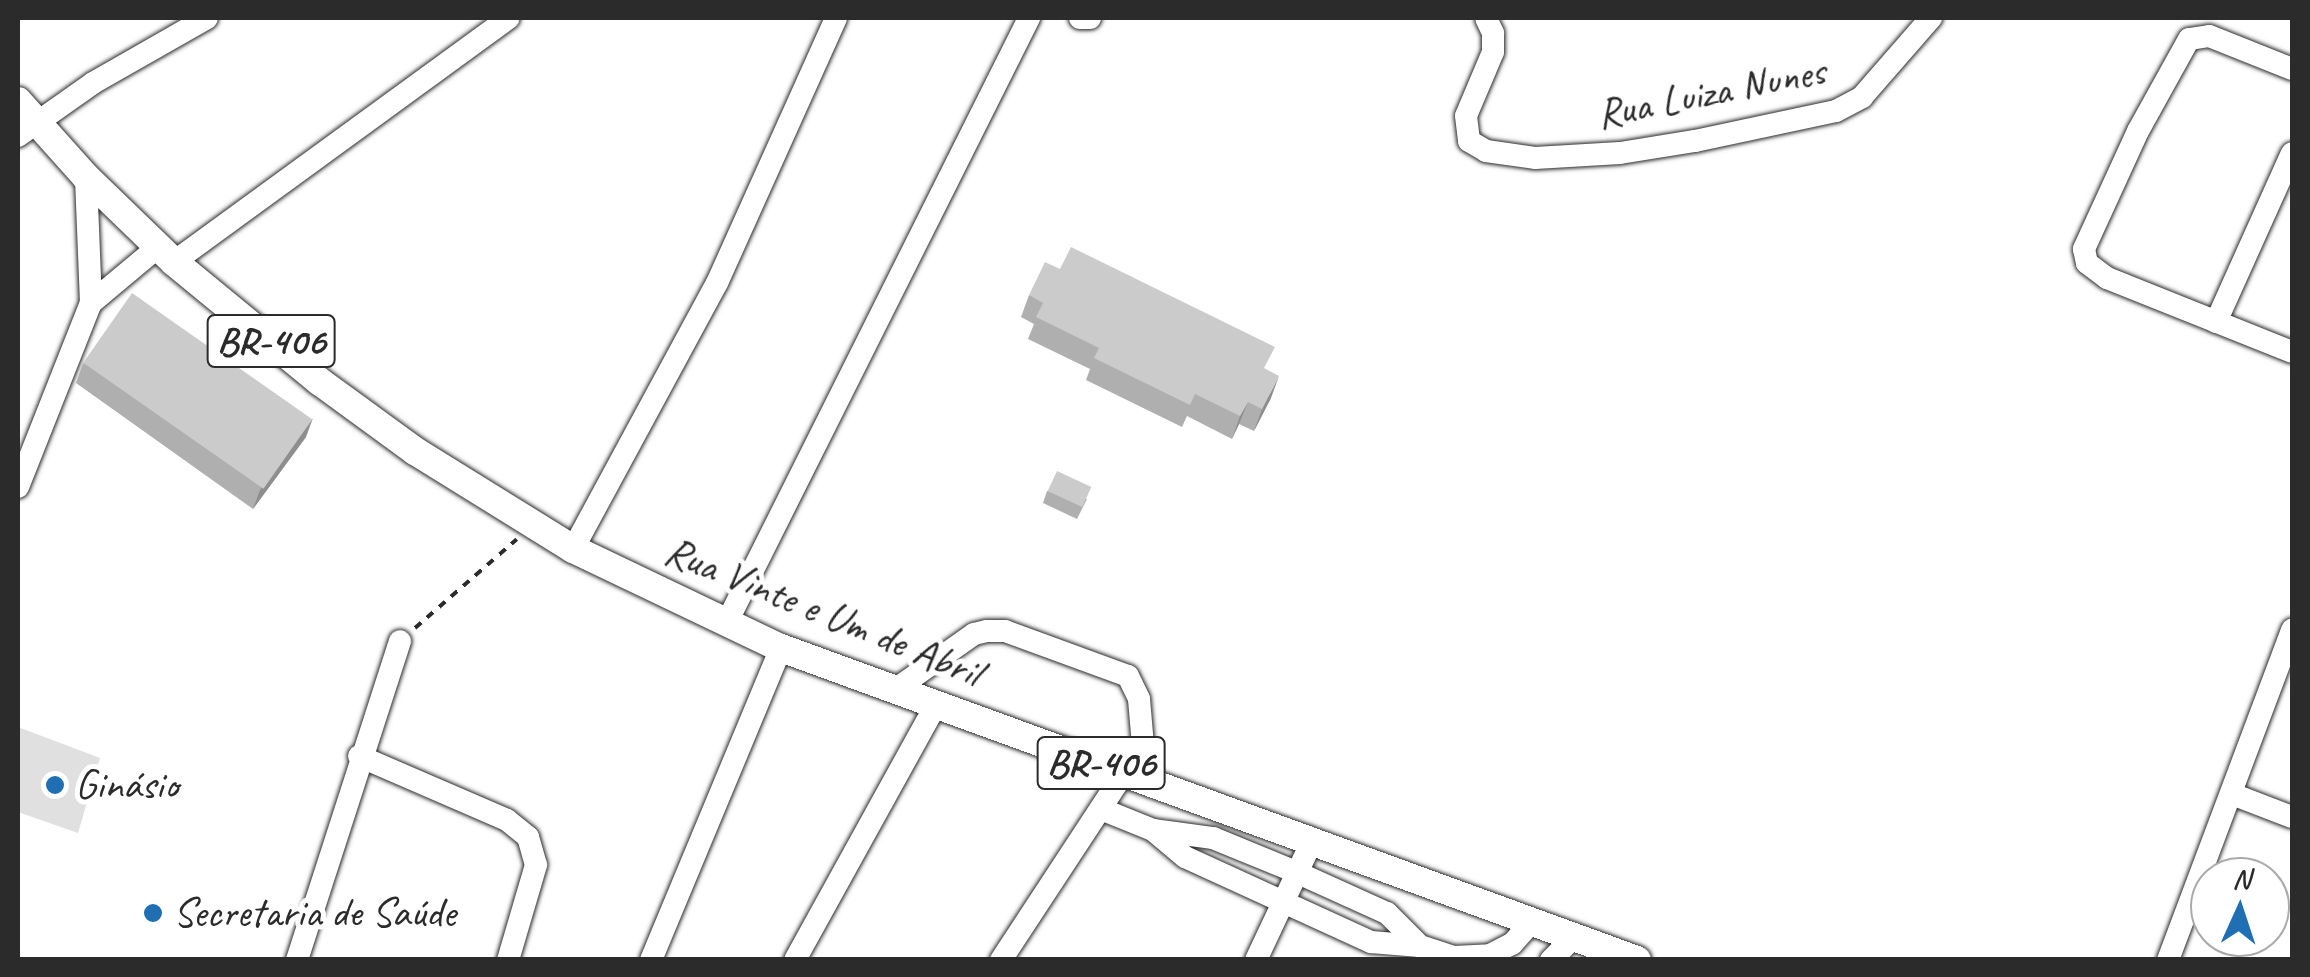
<!DOCTYPE html>
<html>
<head>
<meta charset="utf-8">
<style>
  body { margin:0 }
  #map { position:relative; width:2310px; height:977px; overflow:hidden; background:#fff; font-family:Caveat,sans-serif }
  div>[style] { position:absolute }
  .green>* { inset:0; background:#e0e0e0 }
  .path>* { height:4px; margin-top:-2px; transform-origin:0; background:repeating-linear-gradient(90deg,#2b2b2b 0 8px,transparent 0 16px) }
  .roads { filter:drop-shadow(0 0 2px #2b2b2b) drop-shadow(0 0 2px #2b2b2b) }
  .minor>* { height:22px; margin:-11px; padding:0 11px; transform-origin:11px; border-radius:11px; background:#fff }
  .major>* { height:28px; margin:-14px; padding:0 14px; transform-origin:14px; border-radius:14px; background:#fff }
  .wall>* { inset:0; background:#afafaf }
  .shaded-wall>* { inset:0; background:#8e8e8e }
  .building>* { inset:0; background:#cbcbcb; transform-origin:0 0 }
  .dots>* { width:28px; height:28px; translate:-50% -50%; box-sizing:border-box; border:5px solid #fff; border-radius:50% }
  span { translate:-50% -50%; white-space:nowrap; text-align:center; line-height:1.15; -webkit-text-stroke:10px #fff; paint-order:stroke }
  .shield-label span { padding:2px 8px; background:#fff; border:2px solid; border-radius:8px; -webkit-text-stroke-width:0 }
  .shield-label { font-size:40px; color:#2b2b2b; font-weight:700 }
  .street-label { font-size:42px; color:#2b2b2b }
  .poi-label { font-size:42px; color:#2b2b2b }
  .left { translate:0 -50%; text-align:left }
  .frame { position:absolute; inset:0; border:20px solid #2b2b2b; pointer-events:none }
  .north { position:absolute; left:2190px; top:857px; width:100px; height:100px; box-sizing:border-box; background:#fff; border:2px solid #aaa; border-radius:50%; rotate:3deg; font-size:28px; font-weight:700; line-height:40px; text-align:center; color:#2b2b2b }
  .north::after { content:''; display:block; margin:auto; width:35px; height:45px; background:#1f6fb2; clip-path:polygon(50% 0,100% 100%,50% 72%,0 100%) }
</style>
</head>
<body>
<div id="map">
  <div class="green">
    <div style="clip-path:polygon(18px 727px,100px 758px,78px 833px,18px 812px)"></div>
  </div>
  <div class="path">
    <div style="left:415px;top:628px;width:135px;rotate:-41.1deg"></div>
  </div>
  <div class="roads">
    <div class="minor">
      <div style="left:1080px;top:18px;width:10px"></div>
      <div style="left:1486px;top:18px;width:17px;rotate:65deg"></div>
      <div style="left:1493px;top:33px;width:19px;rotate:90deg"></div>
      <div style="left:1493px;top:52px;width:69px;rotate:112.9deg"></div>
      <div style="left:1466px;top:116px;width:25px;rotate:83deg"></div>
      <div style="left:1469px;top:141px;width:20px;rotate:30deg"></div>
      <div style="left:1486px;top:151px;width:49px;rotate:8.1deg"></div>
      <div style="left:1535px;top:158px;width:85px;rotate:-3.4deg"></div>
      <div style="left:1620px;top:153px;width:76px;rotate:-9.1deg"></div>
      <div style="left:1695px;top:141px;width:144px;rotate:-12deg"></div>
      <div style="left:1836px;top:111px;width:30px;rotate:-28deg"></div>
      <div style="left:1862px;top:97px;width:105px;rotate:-48.9deg"></div>
      <div style="left:2292px;top:69px;width:89px;rotate:-158.3deg"></div>
      <div style="left:2209px;top:36px;width:20px;rotate:171deg"></div>
      <div style="left:2189px;top:39px;width:105px;rotate:119deg"></div>
      <div style="left:2138px;top:131px;width:130px;rotate:114.6deg"></div>
      <div style="left:2084px;top:249px;width:14px;rotate:78deg"></div>
      <div style="left:2087px;top:263px;width:25px;rotate:37deg"></div>
      <div style="left:2107px;top:278px;width:199px;rotate:21.8deg"></div>
      <div style="left:18px;top:136px;width:92px;rotate:-35.2deg"></div>
      <div style="left:93px;top:83px;width:131px;rotate:-29.7deg"></div>
      <div style="left:174px;top:262px;width:414px;rotate:-36.1deg"></div>
      <div style="left:91px;top:303px;width:87px;rotate:-39.9deg"></div>
      <div style="left:2216px;top:322px;width:185px;rotate:-65.8deg"></div>
      <div style="left:18px;top:487px;width:198px;rotate:-68.4deg"></div>
      <div style="left:91px;top:303px;width:126px;rotate:-92.3deg"></div>
      <div style="left:573px;top:549px;width:302px;rotate:-61.6deg"></div>
      <div style="left:717px;top:283px;width:290px;rotate:-65.8deg"></div>
      <div style="left:726px;top:624px;width:678px;rotate:-63.43deg"></div>
      <div style="left:896px;top:689px;width:95px;rotate:-35.2deg"></div>
      <div style="left:974px;top:634px;width:13px;rotate:-13deg"></div>
      <div style="left:987px;top:631px;width:18px"></div>
      <div style="left:1005px;top:631px;width:131px;rotate:20.1deg"></div>
      <div style="left:1128px;top:676px;width:25px;rotate:64deg"></div>
      <div style="left:1139px;top:699px;width:82px;rotate:85.1deg"></div>
      <div style="left:359px;top:756px;width:161px;rotate:23.4deg"></div>
      <div style="left:507px;top:820px;width:27px;rotate:39deg"></div>
      <div style="left:528px;top:837px;width:29px;rotate:74deg"></div>
      <div style="left:536px;top:865px;width:99px;rotate:106.4deg"></div>
      <div style="left:2232px;top:794px;width:64px;rotate:21deg"></div>
      <div style="left:1101px;top:809px;width:56px;rotate:22deg"></div>
      <div style="left:1153px;top:830px;width:61px;rotate:7.6deg"></div>
      <div style="left:1213px;top:838px;width:90px;rotate:22.3deg"></div>
      <div style="left:1296px;top:872px;width:100px;rotate:24.3deg"></div>
      <div style="left:1387px;top:913px;width:47px;rotate:45deg"></div>
      <div style="left:1153px;top:830px;width:42px;rotate:40.2deg"></div>
      <div style="left:1185px;top:857px;width:205px;rotate:24.6deg"></div>
      <div style="left:1371px;top:942px;width:49px;rotate:4.7deg"></div>
      <div style="left:1420px;top:946px;width:36px;rotate:18deg"></div>
      <div style="left:1454px;top:957px;width:36px;rotate:-3deg"></div>
      <div style="left:1490px;top:955px;width:25px;rotate:-27deg"></div>
      <div style="left:1512px;top:944px;width:31px;rotate:-48deg"></div>
      <div style="left:297px;top:960px;width:335px;rotate:-72.1deg"></div>
      <div style="left:651px;top:960px;width:338px;rotate:-67.4deg"></div>
      <div style="left:795px;top:960px;width:294px;rotate:-61.1deg"></div>
      <div style="left:1001px;top:960px;width:226px;rotate:-56.7deg"></div>
      <div style="left:1256px;top:960px;width:132px;rotate:-64.8deg"></div>
      <div style="left:1551px;top:960px;width:34px;rotate:-45deg"></div>
      <div style="left:2168px;top:960px;width:353px;rotate:-69.4deg"></div>
    </div>
    <div class="major">
      <div style="left:18px;top:101px;width:102px;rotate:48.2deg"></div>
      <div style="left:86px;top:177px;width:122px;rotate:44deg"></div>
      <div style="left:174px;top:262px;width:188px;rotate:39.4deg"></div>
      <div style="left:319px;top:381px;width:119px;rotate:36.1deg"></div>
      <div style="left:415px;top:451px;width:186px;rotate:31.8deg"></div>
      <div style="left:573px;top:549px;width:230px;rotate:25.5deg"></div>
      <div style="left:781px;top:648px;width:911px;rotate:20.03deg"></div>
    </div>
  </div>
  <div class="wall">
    <div style="clip-path:polygon(1029px 295px,1266px 370px,1271px 398px,1254px 431px,1239px 424px,1232px 439px,1187px 416px,1182px 427px,1086px 380px,1090px 369px,1028px 339px,1034px 324px,1021px 317px)"></div>
    <div style="clip-path:polygon(83px 363px,306px 437px,253px 509px,76px 383px)"></div>
    <div style="clip-path:polygon(1047px 491px,1087px 499px,1077px 519px,1043px 503px)"></div>
  </div>
  <div class="shaded-wall">
    <div style="clip-path:polygon(1279px 376px,1271px 398px,1254px 431px,1262px 409px)"></div>
    <div style="clip-path:polygon(1248px 402px,1239px 424px,1232px 439px,1240px 416px)"></div>
    <div style="clip-path:polygon(313px 418px,306px 437px,253px 509px,260px 490px)"></div>
  </div>
  <div class="building">
    <div style="clip-path:polygon(1071px 247px,1275px 347px,1264px 368px,1279px 376px,1262px 409px,1248px 402px,1240px 416px,1195px 394px,1190px 405px,1094px 358px,1099px 348px,1036px 317px,1043px 303px,1029px 295px,1045px 262px,1060px 269px)"></div>
    <div style="left:132px;top:293px;width:220px;height:85px;rotate:35deg"></div>
    <div style="left:1057px;top:471px;width:38px;height:22px;rotate:25deg"></div>
  </div>
  <div class="dots">
    <div style="left:55px;top:785px;background:#1f6fb2"></div>
    <div style="left:153px;top:913px;background:#1f6fb2"></div>
  </div>
  <div class="shield-label">
    <span style="left:271px;top:341px">BR-406</span>
    <span style="left:1101px;top:763px">BR-406</span>
  </div>
  <div class="street-label">
    <span style="left:1711px;top:93px;rotate:-11deg">Rua Luiza Nunes</span>
    <span style="left:823px;top:612px;rotate:22deg">Rua Vinte e Um de Abril</span>
  </div>
  <div class="poi-label">
    <span class="left" style="left:75px;top:785px">Ginásio</span>
    <span class="left" style="left:173px;top:913px">Secretaria de Saúde</span>
  </div>
  <div class="frame"></div>
  <div class="north">N</div>
</div>
</body>
</html>
